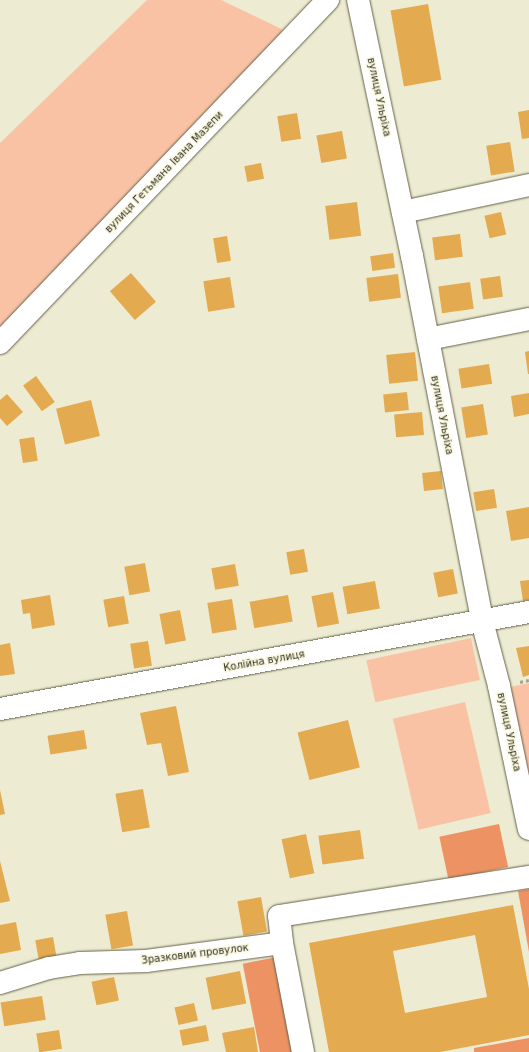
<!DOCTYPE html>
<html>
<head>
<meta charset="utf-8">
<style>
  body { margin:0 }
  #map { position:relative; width:529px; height:1052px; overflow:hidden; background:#edebd1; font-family:"DejaVu Sans",sans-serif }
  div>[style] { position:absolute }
  .green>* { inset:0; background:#fac2a5; transform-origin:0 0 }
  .forest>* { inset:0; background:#ed9262; transform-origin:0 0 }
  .building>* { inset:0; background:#e4aa4f; transform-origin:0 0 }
  .path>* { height:2.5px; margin-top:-1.25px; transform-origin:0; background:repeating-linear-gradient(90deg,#a5a38f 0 3px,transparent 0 6px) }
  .roads { filter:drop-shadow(0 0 1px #63614a) drop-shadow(0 0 1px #63614a) }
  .minor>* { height:22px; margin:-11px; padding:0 11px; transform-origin:11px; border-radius:11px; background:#fff }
  .major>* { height:22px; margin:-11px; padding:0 11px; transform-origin:11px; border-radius:11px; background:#fff }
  span { translate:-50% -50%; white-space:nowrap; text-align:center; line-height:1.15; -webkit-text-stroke:3px #faf8de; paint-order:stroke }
  .street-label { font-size:10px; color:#2e2e24 }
</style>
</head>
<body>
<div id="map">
  <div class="green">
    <div style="clip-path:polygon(147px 0,221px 0,296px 36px,0 346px,0 143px)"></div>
    <div style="left:471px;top:638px;width:43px;height:107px;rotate:78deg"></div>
    <div style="clip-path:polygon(529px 683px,529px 793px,506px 688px)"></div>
    <div style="left:465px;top:702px;width:114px;height:74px;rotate:77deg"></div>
  </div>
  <div class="forest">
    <div style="left:499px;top:824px;width:44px;height:61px;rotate:78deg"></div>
    <div style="clip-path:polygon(529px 889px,529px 952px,518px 891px)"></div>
    <div style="left:282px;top:956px;width:98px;height:40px;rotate:79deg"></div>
    <div style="clip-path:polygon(529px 1038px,529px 1052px,474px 1052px,474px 1048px)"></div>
  </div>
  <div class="building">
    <div style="left:428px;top:4px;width:77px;height:38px;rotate:80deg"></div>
    <div style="clip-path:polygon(529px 110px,529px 138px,522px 139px,518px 112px)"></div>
    <div style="left:297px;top:113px;width:26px;height:20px;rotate:81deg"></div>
    <div style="left:342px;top:131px;width:28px;height:26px;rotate:80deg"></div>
    <div style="left:510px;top:142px;width:30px;height:24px;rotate:81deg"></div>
    <div style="left:261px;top:163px;width:16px;height:17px;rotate:79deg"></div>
    <div style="left:357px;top:202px;width:34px;height:32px;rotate:83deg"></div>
    <div style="left:501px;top:212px;width:23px;height:17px;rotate:77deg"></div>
    <div style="left:460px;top:234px;width:23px;height:28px;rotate:83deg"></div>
    <div style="left:227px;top:236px;width:25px;height:14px;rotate:81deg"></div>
    <div style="left:393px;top:253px;width:15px;height:23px;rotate:82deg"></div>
    <div style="left:131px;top:273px;width:38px;height:28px;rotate:49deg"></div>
    <div style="left:398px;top:274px;width:24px;height:32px;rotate:83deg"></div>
    <div style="left:500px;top:276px;width:21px;height:20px;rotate:82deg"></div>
    <div style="left:230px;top:277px;width:31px;height:27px;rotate:81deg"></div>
    <div style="left:470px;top:282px;width:27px;height:32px;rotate:82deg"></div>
    <div style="clip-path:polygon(529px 351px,529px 374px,528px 374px,525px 352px)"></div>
    <div style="left:415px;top:352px;width:29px;height:29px;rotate:84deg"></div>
    <div style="left:489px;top:364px;width:20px;height:31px;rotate:81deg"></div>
    <div style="left:36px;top:376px;width:32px;height:16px;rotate:54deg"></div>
    <div style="left:407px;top:392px;width:18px;height:24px;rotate:84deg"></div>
    <div style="clip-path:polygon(529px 393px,529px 414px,514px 417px,511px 396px)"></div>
    <div style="clip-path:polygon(7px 394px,23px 412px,7px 426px,0 418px,0 400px)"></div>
    <div style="left:91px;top:400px;width:37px;height:36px;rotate:76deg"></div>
    <div style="left:483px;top:404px;width:31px;height:22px;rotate:81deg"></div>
    <div style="left:422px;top:412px;width:23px;height:28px;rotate:85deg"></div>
    <div style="left:34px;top:437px;width:24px;height:15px;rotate:81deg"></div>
    <div style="left:441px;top:471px;width:18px;height:19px;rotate:84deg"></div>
    <div style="left:494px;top:489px;width:19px;height:21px;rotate:81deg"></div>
    <div style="clip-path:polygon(529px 507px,529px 538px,511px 541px,506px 511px)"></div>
    <div style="left:304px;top:549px;width:23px;height:18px;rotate:80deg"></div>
    <div style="left:145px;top:563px;width:29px;height:21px;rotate:80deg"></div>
    <div style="left:235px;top:564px;width:22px;height:24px;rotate:80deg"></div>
    <div style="left:453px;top:569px;width:25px;height:20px;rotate:79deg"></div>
    <div style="clip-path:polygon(529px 580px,529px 600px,523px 601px,520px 581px)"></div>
    <div style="left:375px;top:581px;width:28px;height:33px;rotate:80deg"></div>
    <div style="left:333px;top:592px;width:32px;height:22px;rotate:79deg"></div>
    <div style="clip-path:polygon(50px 595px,55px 625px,32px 629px,30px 613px,23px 614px,21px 600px)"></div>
    <div style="left:288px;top:595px;width:27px;height:39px;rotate:80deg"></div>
    <div style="left:124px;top:596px;width:28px;height:21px;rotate:80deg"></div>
    <div style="left:232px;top:599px;width:31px;height:25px;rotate:81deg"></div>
    <div style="left:180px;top:610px;width:31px;height:21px;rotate:79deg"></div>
    <div style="left:148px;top:641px;width:25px;height:18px;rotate:81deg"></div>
    <div style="clip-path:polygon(10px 643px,15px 674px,0 676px,0 645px)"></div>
    <div style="clip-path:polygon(529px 646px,529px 675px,523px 677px,516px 648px)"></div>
    <div style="clip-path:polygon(176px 706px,189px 772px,168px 776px,161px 743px,147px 745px,140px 713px)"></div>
    <div style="left:348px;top:720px;width:49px;height:52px;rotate:76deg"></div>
    <div style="left:84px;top:730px;width:19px;height:37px;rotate:81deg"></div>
    <div style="left:143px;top:789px;width:39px;height:28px;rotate:80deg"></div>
    <div style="clip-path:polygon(0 790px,5px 814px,0 815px)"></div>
    <div style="left:360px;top:830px;width:29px;height:42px;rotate:82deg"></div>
    <div style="left:306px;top:834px;width:40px;height:25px;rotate:78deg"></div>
    <div style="clip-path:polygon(0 861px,10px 901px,0 903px)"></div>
    <div style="left:261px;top:897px;width:35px;height:24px;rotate:80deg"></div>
    <div style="clip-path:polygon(evenodd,513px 905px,529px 989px,529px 1035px,440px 1052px,329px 1052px,309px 943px,513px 905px,475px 935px,487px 997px,405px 1013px,393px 951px,475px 935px)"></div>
    <div style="left:127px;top:911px;width:35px;height:22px;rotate:80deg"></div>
    <div style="clip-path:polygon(16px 922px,21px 950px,0 954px,0 925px)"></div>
    <div style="left:53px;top:937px;width:22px;height:18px;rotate:80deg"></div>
    <div style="left:240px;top:971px;width:33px;height:35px;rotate:79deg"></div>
    <div style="left:114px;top:977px;width:24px;height:23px;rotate:78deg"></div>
    <div style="left:42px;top:996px;width:24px;height:42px;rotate:81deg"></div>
    <div style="left:194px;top:1003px;width:18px;height:20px;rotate:77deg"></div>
    <div style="left:206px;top:1025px;width:16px;height:27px;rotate:79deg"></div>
    <div style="clip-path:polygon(254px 1027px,258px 1052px,226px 1052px,222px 1033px)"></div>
    <div style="left:59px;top:1030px;width:19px;height:23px;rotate:81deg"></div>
  </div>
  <div class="path">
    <div style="left:520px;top:682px;width:9px;rotate:-13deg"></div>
  </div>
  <div class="roads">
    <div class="minor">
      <div style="left:358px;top:0;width:262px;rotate:78.1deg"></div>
      <div style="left:412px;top:256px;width:372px;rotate:79.1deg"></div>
      <div style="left:482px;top:621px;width:67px;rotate:75.3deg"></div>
      <div style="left:499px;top:686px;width:146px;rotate:78.2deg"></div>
      <div style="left:403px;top:212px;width:129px;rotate:-12.1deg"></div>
      <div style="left:428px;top:339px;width:103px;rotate:-11.2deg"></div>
      <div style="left:0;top:709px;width:538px;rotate:-10.39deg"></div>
      <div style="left:282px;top:943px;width:27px;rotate:-96deg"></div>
      <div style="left:279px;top:916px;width:253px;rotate:-8.9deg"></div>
      <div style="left:0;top:983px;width:51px;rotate:-17deg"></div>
      <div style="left:49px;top:968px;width:31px;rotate:-9deg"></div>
      <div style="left:80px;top:963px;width:66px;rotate:-1.7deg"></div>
      <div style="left:146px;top:961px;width:137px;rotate:-7.5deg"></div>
      <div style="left:282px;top:943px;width:111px;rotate:79.1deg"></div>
    </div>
    <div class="major">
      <div style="left:0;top:343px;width:475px;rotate:-46.3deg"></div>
    </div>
  </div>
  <div class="street-label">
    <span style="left:379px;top:97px;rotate:78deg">вулиця Ульріха</span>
    <span style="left:164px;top:172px;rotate:-46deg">вулиця Гетьмана Івана Мазепи</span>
    <span style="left:442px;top:415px;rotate:79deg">вулиця Ульріха</span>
    <span style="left:264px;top:661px;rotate:-10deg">Колійна вулиця</span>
    <span style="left:509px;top:732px;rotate:78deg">вулиця Ульріха</span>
    <span style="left:195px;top:954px;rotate:-7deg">Зразковий провулок</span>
  </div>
</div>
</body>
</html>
